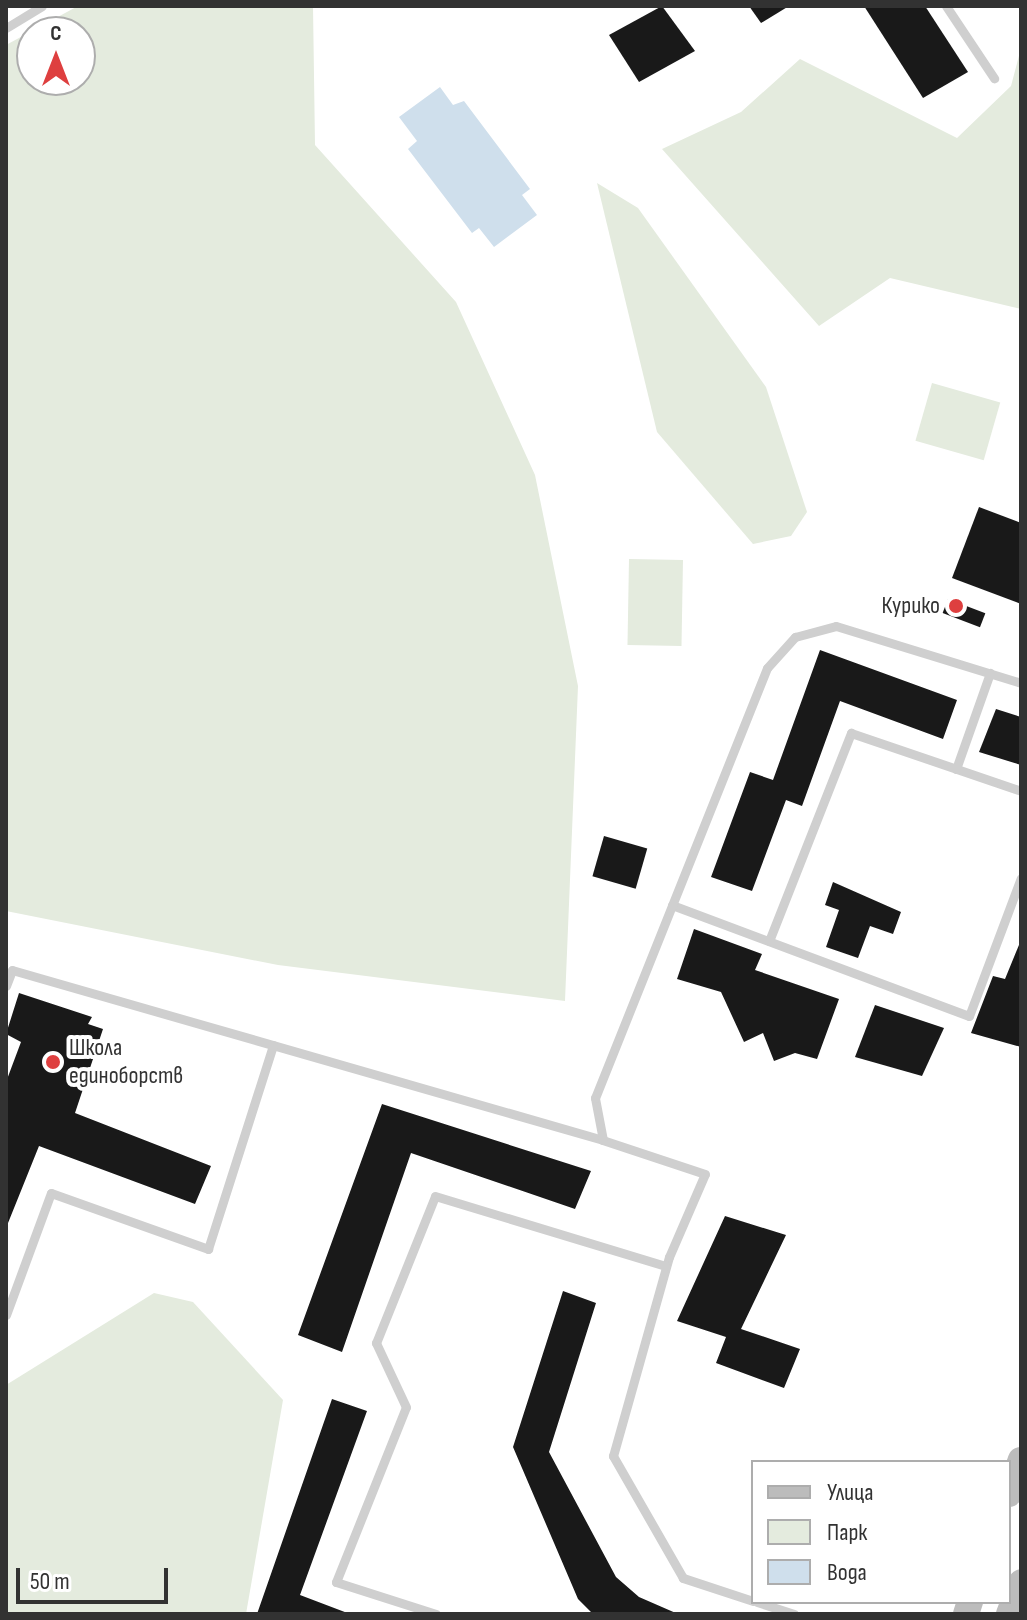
<!DOCTYPE html>
<html>
<head>
<meta charset="utf-8">
<style>
  body { margin:0 }
  #map { position:relative; width:1027px; height:1620px; overflow:hidden; background:#fff; font-family:"Sofia Sans Condensed",sans-serif }
  div>[style] { position:absolute }
  .green>* { inset:0; background:#e4ebde; transform-origin:0 0 }
  .water>* { inset:0; background:#cfdfec }
  .building>* { inset:0; background:#191919; transform-origin:0 0 }
  .lane>* { height:9px; margin:-4.5px; padding:0 4.5px; transform-origin:4.5px; border-radius:4.5px; background:#cfcfcf }
  .secondary>* { height:26px; margin:-13px; padding:0 13px; transform-origin:13px; border-radius:13px; background:#bcbcbc }
  .dots>* { width:22px; height:22px; translate:-50% -50%; box-sizing:border-box; border:4px solid #fff; border-radius:50% }
  span { translate:-50% -50%; white-space:nowrap; text-align:center; line-height:1.15; -webkit-text-stroke:8px #fff; paint-order:stroke }
  .poi-label { font-size:24px; color:#323232 }
  .right { translate:-100% -50%; text-align:right }
  .left { translate:0 -50%; text-align:left }
  .frame { position:absolute; inset:0; border:8px solid #323232; pointer-events:none }
  .legend { position:absolute; left:751px; top:1460px; width:260px; height:144px; box-sizing:border-box; background:#fff; border:2px solid #adadad; margin:0; padding:10px 14px; list-style:none; font-size:24px; color:#323232 }
  .legend li { display:flex; align-items:center; gap:16px; height:40px }
  .legend b { width:40px; border:2px solid #adadad }
  .north { position:absolute; left:16px; top:16px; width:80px; height:80px; box-sizing:border-box; background:#fff; border:2px solid #adadad; border-radius:50%; rotate:0deg; font-size:22px; font-weight:700; line-height:32px; text-align:center; color:#323232 }
  .north::after { content:''; display:block; margin:auto; width:28px; height:36px; background:#de3f3f; clip-path:polygon(50% 0,100% 100%,50% 72%,0 100%) }
  .scale { position:absolute; left:16px; top:1568px; width:152px; height:36px; box-sizing:border-box; border:4px solid #323232; border-top:0; padding-left:10px; font-size:24px; line-height:28px; white-space:nowrap; color:#323232; -webkit-text-stroke:6px #fff; paint-order:stroke }
</style>
</head>
<body>
<div id="map">
  <div class="green">
    <div style="clip-path:polygon(evenodd,78px 6px,313px 6px,315px 145px,456px 302px,535px 475px,578px 686px,565px 1001px,278px 965px,6px 911px,6px 45px,78px 6px,32px 32px,80px 32px,80px 80px,32px 80px,32px 32px)"></div>
    <div style="clip-path:polygon(1021px 48px,1021px 309px,890px 278px,819px 326px,662px 149px,741px 112px,800px 59px,957px 138px,1011px 86px)"></div>
    <div style="clip-path:polygon(597px 183px,638px 208px,766px 387px,807px 512px,791px 536px,753px 544px,657px 432px)"></div>
    <div style="left:932px;top:383px;width:71px;height:60px;rotate:16deg"></div>
    <div style="left:629px;top:559px;width:54px;height:86px;rotate:1deg"></div>
    <div style="clip-path:polygon(154px 1293px,193px 1302px,283px 1400px,246px 1614px,6px 1614px,6px 1385px)"></div>
  </div>
  <div class="water">
    <div style="clip-path:polygon(440px 87px,453px 105px,464px 101px,530px 189px,522px 195px,537px 215px,494px 247px,479px 228px,472px 233px,408px 149px,417px 141px,399px 117px)"></div>
  </div>
  <div class="building">
    <div style="clip-path:polygon(662px 6px,695px 51px,639px 82px,609px 35px)"></div>
    <div style="clip-path:polygon(749px 6px,789px 6px,761px 23px)"></div>
    <div style="clip-path:polygon(864px 6px,925px 6px,968px 72px,923px 98px)"></div>
    <div style="clip-path:polygon(979px 507px,1021px 523px,1021px 604px,952px 578px)"></div>
    <div style="left:948px;top:599px;width:40px;height:15px;rotate:21deg"></div>
    <div style="clip-path:polygon(820px 650px,957px 700px,943px 739px,840px 701px,802px 806px,786px 800px,752px 891px,711px 877px,750px 772px,773px 780px)"></div>
    <div style="clip-path:polygon(996px 709px,1021px 717px,1021px 765px,979px 752px)"></div>
    <div style="left:604px;top:836px;width:45px;height:42px;rotate:16deg"></div>
    <div style="clip-path:polygon(833px 882px,901px 912px,893px 934px,870px 926px,858px 958px,826px 947px,839px 910px,825px 905px)"></div>
    <div style="clip-path:polygon(694px 929px,762px 954px,755px 970px,839px 999px,817px 1059px,795px 1053px,774px 1061px,763px 1033px,744px 1042px,721px 992px,677px 979px)"></div>
    <div style="clip-path:polygon(1021px 940px,1021px 1047px,971px 1033px,993px 976px,1005px 979px)"></div>
    <div style="clip-path:polygon(19px 993px,92px 1017px,88px 1024px,103px 1029px,75px 1113px,211px 1166px,195px 1204px,39px 1146px,6px 1228px,6px 1082px,21px 1042px,6px 1034px)"></div>
    <div style="clip-path:polygon(875px 1005px,944px 1028px,922px 1076px,855px 1057px)"></div>
    <div style="clip-path:polygon(382px 1104px,591px 1171px,575px 1209px,411px 1153px,342px 1352px,298px 1335px)"></div>
    <div style="clip-path:polygon(725px 1216px,786px 1235px,741px 1329px,800px 1349px,784px 1388px,716px 1363px,726px 1337px,677px 1321px)"></div>
    <div style="clip-path:polygon(563px 1291px,596px 1303px,549px 1452px,616px 1577px,639px 1597px,678px 1614px,593px 1614px,578px 1599px,513px 1447px)"></div>
    <div style="clip-path:polygon(332px 1399px,367px 1411px,300px 1595px,350px 1614px,257px 1614px)"></div>
  </div>
  <div class="lane">
    <div style="left:946px;top:6px;width:87px;rotate:56.3deg"></div>
    <div style="left:6px;top:28px;width:42px;rotate:-31.4deg"></div>
    <div style="left:956px;top:769px;width:102px;rotate:-70.5deg"></div>
    <div style="left:672px;top:905px;width:317px;rotate:20.5deg"></div>
    <div style="left:969px;top:1016px;width:147px;rotate:-69.4deg"></div>
    <div style="left:769px;top:941px;width:224px;rotate:-68.5deg"></div>
    <div style="left:851px;top:733px;width:180px;rotate:18.8deg"></div>
    <div style="left:6px;top:986px;width:17px;rotate:-69deg"></div>
    <div style="left:12px;top:970px;width:615px;rotate:16.05deg"></div>
    <div style="left:6px;top:1315px;width:130px;rotate:-69.8deg"></div>
    <div style="left:51px;top:1193px;width:167px;rotate:19.6deg"></div>
    <div style="left:208px;top:1249px;width:214px;rotate:-72.3deg"></div>
    <div style="left:753px;top:1601px;width:74px;rotate:-161.8deg"></div>
    <div style="left:683px;top:1578px;width:141px;rotate:-119.8deg"></div>
    <div style="left:613px;top:1456px;width:207px;rotate:-74.3deg"></div>
    <div style="left:669px;top:1257px;width:90px;rotate:-66.6deg"></div>
    <div style="left:705px;top:1174px;width:108px;rotate:-161.6deg"></div>
    <div style="left:603px;top:1140px;width:43px;rotate:-100.8deg"></div>
    <div style="left:595px;top:1098px;width:463px;rotate:-68.2deg"></div>
    <div style="left:767px;top:668px;width:42px;rotate:-47.9deg"></div>
    <div style="left:795px;top:637px;width:42px;rotate:-15deg"></div>
    <div style="left:836px;top:626px;width:194px;rotate:17.1deg"></div>
    <div style="left:757px;top:1602px;width:39px;rotate:18deg"></div>
    <div style="left:436px;top:1614px;width:105px;rotate:-162.3deg"></div>
    <div style="left:336px;top:1582px;width:188px;rotate:-68.2deg"></div>
    <div style="left:406px;top:1407px;width:71px;rotate:-115.1deg"></div>
    <div style="left:376px;top:1343px;width:158px;rotate:-68.1deg"></div>
    <div style="left:435px;top:1196px;width:241px;rotate:16.9deg"></div>
  </div>
  <div class="secondary">
    <div style="left:1009px;top:1494px;width:36px;rotate:-71deg"></div>
    <div style="left:966px;top:1614px;width:13px;rotate:-72deg"></div>
    <div style="left:1009px;top:1614px;width:34px;rotate:-69deg"></div>
  </div>
  <div class="dots">
    <div style="left:956px;top:606px;background:#de3f3f"></div>
    <div style="left:53px;top:1062px;background:#de3f3f"></div>
  </div>
  <div class="poi-label">
    <span class="right" style="left:940px;top:606px">Курико</span>
    <span class="left" style="left:69px;top:1062px">Школа<br>единоборств</span>
  </div>
  <div class="frame"></div>
  <ul class="legend">
  <li><b style="height:10px;background:#bcbcbc"></b>Улица</li>
  <li><b style="height:22px;background:#e4ebde"></b>Парк</li>
  <li><b style="height:22px;background:#cfdfec"></b>Вода</li>
  </ul>
  <div class="north">С</div>
  <div class="scale">50 m</div>
</div>
</body>
</html>
